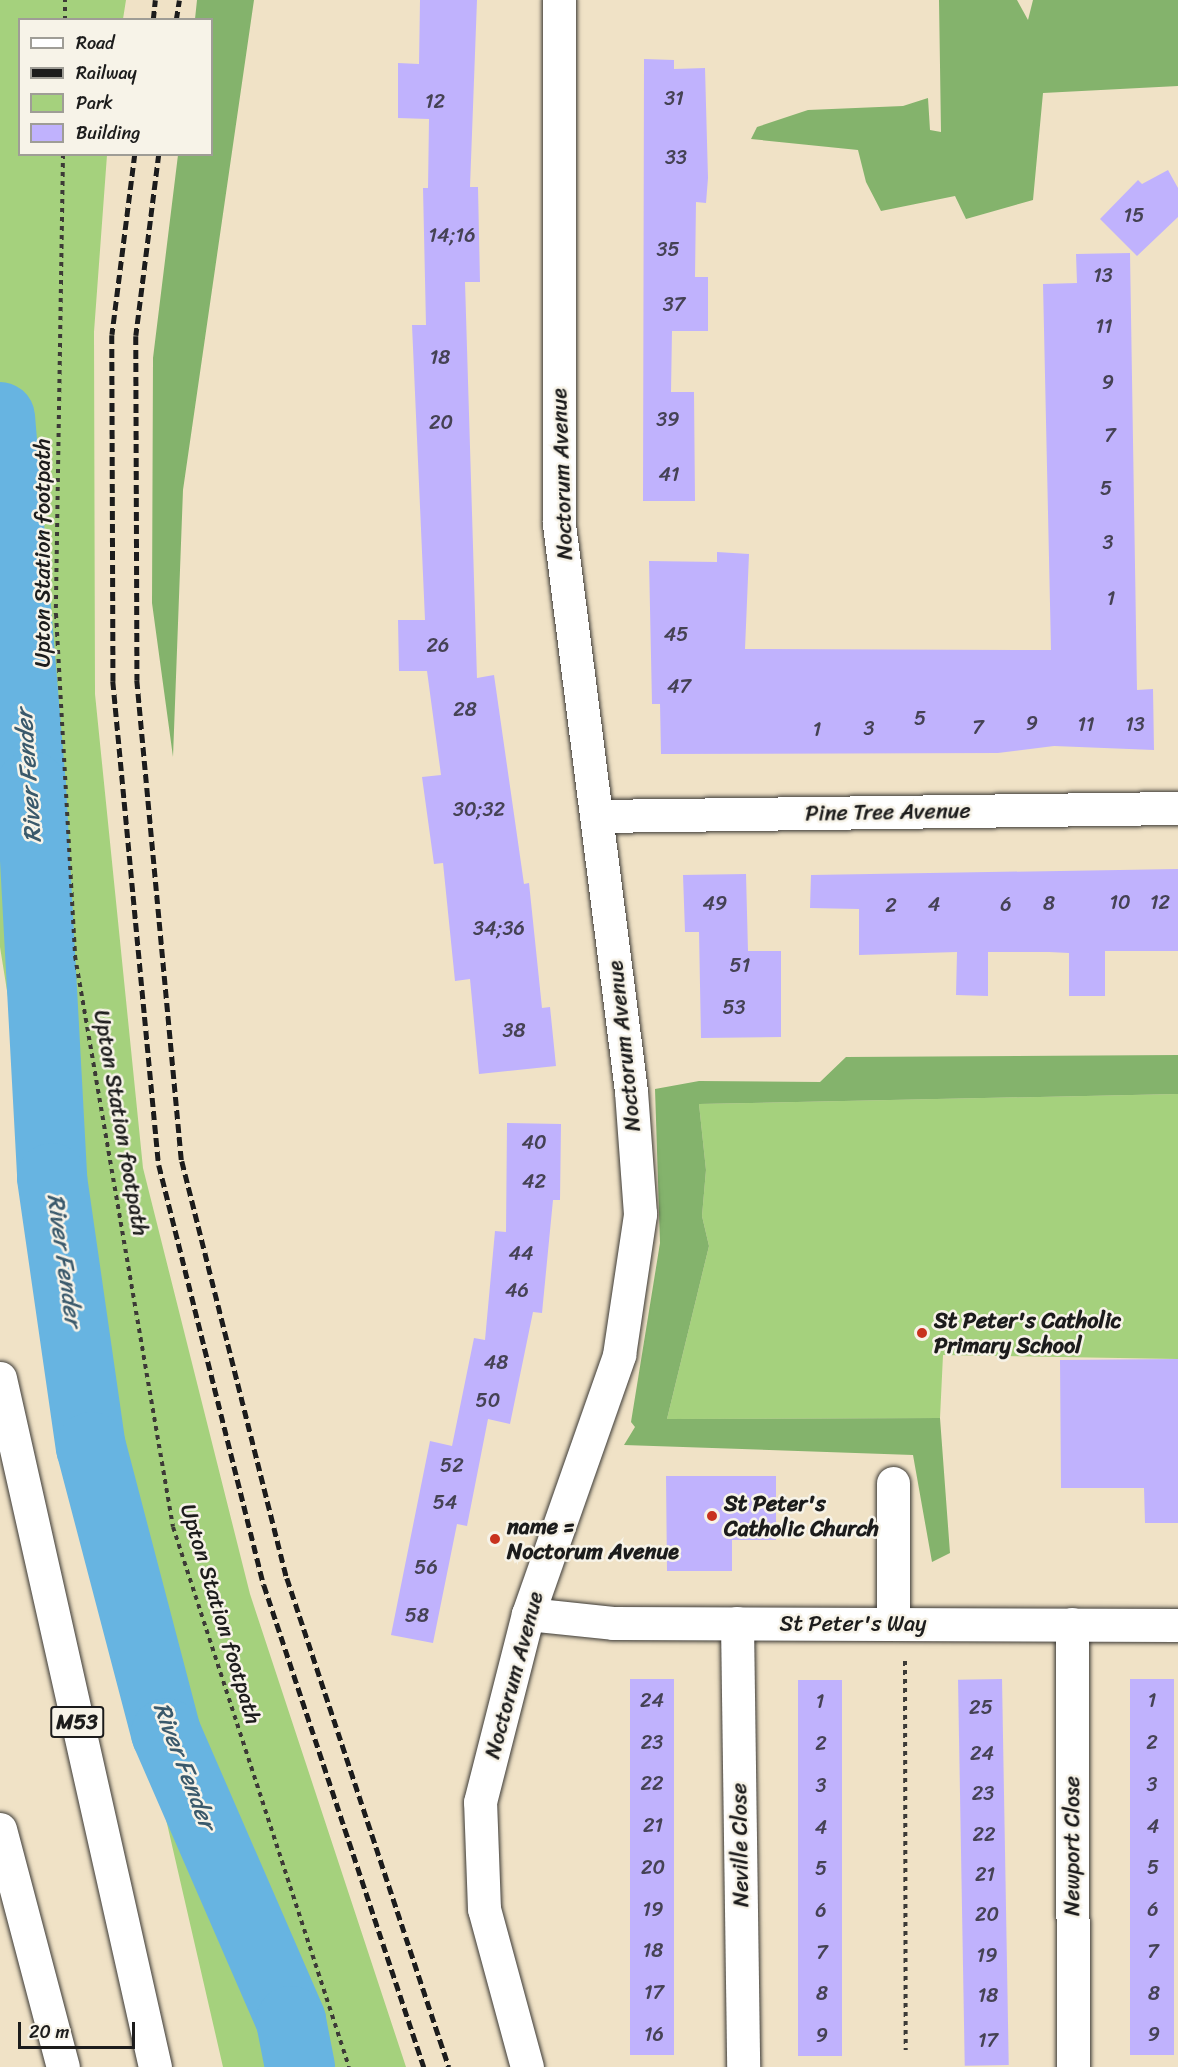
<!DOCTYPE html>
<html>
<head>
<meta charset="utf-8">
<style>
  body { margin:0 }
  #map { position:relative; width:1178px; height:2067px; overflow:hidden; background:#f0e2c6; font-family:Sriracha,sans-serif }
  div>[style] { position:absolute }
  .green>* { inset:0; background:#a5d17d }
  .forest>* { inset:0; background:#84b36c }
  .river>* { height:70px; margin:-35px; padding:0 35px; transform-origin:35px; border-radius:35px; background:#67b4e1 }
  .building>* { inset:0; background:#c0b2fd; transform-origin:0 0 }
  .path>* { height:4px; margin-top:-2px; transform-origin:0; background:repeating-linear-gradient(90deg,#3c3a36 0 4.5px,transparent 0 9px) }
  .roads { filter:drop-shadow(0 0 2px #3c3a36) drop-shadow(0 0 2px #3c3a36) }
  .minor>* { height:33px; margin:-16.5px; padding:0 16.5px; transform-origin:16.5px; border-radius:16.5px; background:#fff }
  .highway>* { height:33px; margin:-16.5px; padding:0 16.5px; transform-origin:16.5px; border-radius:16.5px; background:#fff }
  .rail>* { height:4.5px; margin-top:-2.25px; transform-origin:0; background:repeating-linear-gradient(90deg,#1c1c1c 0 9px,transparent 0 13.5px) }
  .dots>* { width:16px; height:16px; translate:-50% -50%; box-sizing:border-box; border:3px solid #f7f3e8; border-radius:50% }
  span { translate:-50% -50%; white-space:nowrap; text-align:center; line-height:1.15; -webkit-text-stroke:5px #f7f3e8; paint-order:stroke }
  .number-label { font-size:20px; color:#454254 }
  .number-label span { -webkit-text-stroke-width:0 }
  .shield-label span { padding:2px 4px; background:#f7f3e8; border:2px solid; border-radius:4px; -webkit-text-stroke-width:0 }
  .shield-label { font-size:21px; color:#1c1c1c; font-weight:700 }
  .street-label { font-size:22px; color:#1c1c1c }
  .poi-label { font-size:22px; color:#1c1c1c; font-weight:700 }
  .left { translate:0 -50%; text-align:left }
  .water-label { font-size:24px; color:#3a596b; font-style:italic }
  .legend { position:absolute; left:18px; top:18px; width:195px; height:138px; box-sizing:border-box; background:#f7f3e8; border:2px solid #9f9d96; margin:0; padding:8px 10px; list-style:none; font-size:18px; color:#1c1c1c }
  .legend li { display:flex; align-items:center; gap:12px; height:30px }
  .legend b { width:30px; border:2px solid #9f9d96 }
  .scale { position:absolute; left:18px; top:2022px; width:117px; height:27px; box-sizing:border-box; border:3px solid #1c1c1c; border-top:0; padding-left:8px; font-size:18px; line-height:21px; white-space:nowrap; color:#1c1c1c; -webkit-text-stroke:4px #f7f3e8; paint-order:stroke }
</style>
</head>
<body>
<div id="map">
  <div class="green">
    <div style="clip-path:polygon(0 0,126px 0,123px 19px,20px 20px,20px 154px,107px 155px,94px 332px,95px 694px,143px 1168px,250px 1594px,406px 2067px,223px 2067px,79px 1441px,0 947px)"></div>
    <div style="clip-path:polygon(1178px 1094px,1178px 1359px,943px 1355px,940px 1418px,667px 1419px,709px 1246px,702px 1216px,706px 1170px,699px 1104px)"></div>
  </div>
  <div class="forest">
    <div style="clip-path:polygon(197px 0,254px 0,183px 490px,173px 757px,152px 603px,153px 358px,178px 155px,212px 154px,212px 20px,195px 19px)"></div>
    <div style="clip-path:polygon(939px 0,1017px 0,1028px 20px,1033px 0,1178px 0,1178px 86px,1043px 93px,1033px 200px,966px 219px,955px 196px,881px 211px,866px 182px,858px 150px,751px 139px,757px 127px,808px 110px,903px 106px,928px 98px,930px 130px,941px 132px)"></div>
    <div style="clip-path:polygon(1178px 1055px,1178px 1094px,699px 1104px,706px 1170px,702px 1216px,709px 1246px,667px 1419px,940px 1418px,950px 1553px,932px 1562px,913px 1455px,624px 1445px,635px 1427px,631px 1422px,660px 1243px,655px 1089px,699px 1081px,820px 1082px,846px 1057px)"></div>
  </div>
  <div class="river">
    <div style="left:0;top:417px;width:370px;rotate:85.2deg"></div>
    <div style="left:31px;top:786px;width:393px;rotate:86.9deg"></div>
    <div style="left:52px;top:1178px;width:272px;rotate:81.8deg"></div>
    <div style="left:91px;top:1447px;width:296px;rotate:75.3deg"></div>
    <div style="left:166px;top:1733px;width:314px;rotate:66.5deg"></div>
    <div style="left:291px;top:2021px;width:47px;rotate:78.9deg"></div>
  </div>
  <div class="building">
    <div style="clip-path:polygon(420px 0,477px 0,470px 187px,478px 187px,480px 282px,465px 282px,477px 678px,494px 675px,524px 884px,529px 883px,542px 1008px,550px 1007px,556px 1066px,479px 1074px,470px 979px,455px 981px,443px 863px,434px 864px,422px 777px,441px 775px,427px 671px,399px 671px,398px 620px,425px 620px,412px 325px,426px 325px,423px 188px,428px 188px,429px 119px,398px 118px,398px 63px,419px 64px)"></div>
    <div style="clip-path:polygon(644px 59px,674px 60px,674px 69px,705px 68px,708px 178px,706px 203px,696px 202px,695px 277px,708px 277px,708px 331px,672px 331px,671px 392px,694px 392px,695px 501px,643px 501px)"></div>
    <div style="clip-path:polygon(1168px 170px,1178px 188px,1178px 217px,1137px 256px,1100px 219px,1138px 180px,1142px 184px)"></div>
    <div style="clip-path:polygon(1130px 253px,1137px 690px,1153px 689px,1154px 750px,1054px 746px,998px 753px,661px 754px,660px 704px,652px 704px,649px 561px,717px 562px,717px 552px,749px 554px,745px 649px,1051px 650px,1043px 284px,1077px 283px,1076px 254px)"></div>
    <div style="clip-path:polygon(1178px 869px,1178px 951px,1105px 951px,1105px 996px,1069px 996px,1069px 953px,1049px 952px,988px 952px,988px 996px,956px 995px,957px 952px,859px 955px,859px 909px,810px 908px,811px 875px)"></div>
    <div style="clip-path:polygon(746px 874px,748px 951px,781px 951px,781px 1037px,701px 1038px,699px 932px,685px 932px,683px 875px)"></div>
    <div style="clip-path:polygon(507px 1123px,561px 1124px,560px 1200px,553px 1200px,542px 1313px,533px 1312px,510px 1424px,488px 1419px,467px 1526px,457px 1524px,433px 1643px,391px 1635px,430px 1441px,452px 1446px,474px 1338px,485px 1340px,495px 1231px,506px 1232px)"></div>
    <div style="clip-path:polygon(1178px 1359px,1178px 1523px,1145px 1523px,1144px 1488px,1061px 1488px,1060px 1360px)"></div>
    <div style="clip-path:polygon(666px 1476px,776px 1476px,776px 1540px,732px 1540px,732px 1571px,667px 1571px)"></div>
    <div style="left:674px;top:1679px;width:376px;height:44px;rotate:90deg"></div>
    <div style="left:1002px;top:1679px;width:386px;height:44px;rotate:89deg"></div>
    <div style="left:1174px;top:1679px;width:376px;height:44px;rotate:90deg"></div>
    <div style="left:798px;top:1680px;width:44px;height:376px"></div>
  </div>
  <div class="path">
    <div style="left:65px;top:20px;width:20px;rotate:-90deg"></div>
    <div style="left:63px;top:154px;width:460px;rotate:90.9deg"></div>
    <div style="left:56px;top:614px;width:343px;rotate:86.8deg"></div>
    <div style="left:75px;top:956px;width:579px;rotate:80.26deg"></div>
    <div style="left:173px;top:1527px;width:568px;rotate:71.95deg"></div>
    <div style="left:905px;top:1661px;width:389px;rotate:89.9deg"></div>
  </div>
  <div class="roads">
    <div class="minor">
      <div style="left:597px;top:816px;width:581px;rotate:-0.79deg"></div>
      <div style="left:528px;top:1614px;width:85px;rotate:6deg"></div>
      <div style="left:613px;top:1623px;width:565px;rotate:0.2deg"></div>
      <div style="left:737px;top:1623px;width:444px;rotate:89.2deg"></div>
      <div style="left:893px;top:1624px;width:141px;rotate:-90deg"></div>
      <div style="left:1072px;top:1624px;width:443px;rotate:89.9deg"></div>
      <div style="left:527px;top:2067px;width:164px;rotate:-105.2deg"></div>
      <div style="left:484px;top:1909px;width:107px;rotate:-92.1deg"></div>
      <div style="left:480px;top:1802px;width:194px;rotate:-75.7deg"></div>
      <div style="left:528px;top:1614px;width:275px;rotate:-70.6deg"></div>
      <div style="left:619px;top:1355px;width:143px;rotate:-81.5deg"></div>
      <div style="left:640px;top:1214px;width:123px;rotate:-94.2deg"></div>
      <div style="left:631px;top:1091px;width:572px;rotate:-97.24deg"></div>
      <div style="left:559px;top:524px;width:524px;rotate:-90deg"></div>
    </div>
    <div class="highway">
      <div style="left:0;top:1378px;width:706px;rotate:77.32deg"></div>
      <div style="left:0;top:1829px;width:246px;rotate:75.2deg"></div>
    </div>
  </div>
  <div class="rail">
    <div style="left:153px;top:20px;width:20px;rotate:-84deg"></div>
    <div style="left:176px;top:20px;width:20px;rotate:-81deg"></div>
    <div style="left:135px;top:154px;width:182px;rotate:97.2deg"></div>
    <div style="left:112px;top:335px;width:346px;rotate:89.8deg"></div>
    <div style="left:113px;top:681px;width:486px;rotate:84.6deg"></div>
    <div style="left:159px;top:1165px;width:433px;rotate:76deg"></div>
    <div style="left:264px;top:1585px;width:508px;rotate:71.64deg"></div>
    <div style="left:159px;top:154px;width:183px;rotate:97.2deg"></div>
    <div style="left:136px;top:336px;width:344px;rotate:89.8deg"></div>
    <div style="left:137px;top:680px;width:483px;rotate:84.7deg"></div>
    <div style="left:182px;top:1161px;width:430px;rotate:75.9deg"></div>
    <div style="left:287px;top:1578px;width:515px;rotate:71.67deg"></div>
  </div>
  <div class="dots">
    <div style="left:922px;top:1333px;background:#c8321e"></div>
    <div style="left:712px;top:1516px;background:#c8321e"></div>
    <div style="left:495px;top:1539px;background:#c8321e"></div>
  </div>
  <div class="number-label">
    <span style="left:674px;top:98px">31</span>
    <span style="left:435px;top:101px">12</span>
    <span style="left:676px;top:157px">33</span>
    <span style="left:1134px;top:215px">15</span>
    <span style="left:452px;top:235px">14;16</span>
    <span style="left:668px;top:249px">35</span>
    <span style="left:1103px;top:275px">13</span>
    <span style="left:674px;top:304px">37</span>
    <span style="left:1104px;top:326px">11</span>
    <span style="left:440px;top:357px">18</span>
    <span style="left:1108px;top:382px">9</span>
    <span style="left:668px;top:419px">39</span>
    <span style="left:441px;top:422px">20</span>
    <span style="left:1110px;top:435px">7</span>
    <span style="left:669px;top:474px">41</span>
    <span style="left:1106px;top:488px">5</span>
    <span style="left:1108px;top:542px">3</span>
    <span style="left:1111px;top:598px">1</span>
    <span style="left:676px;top:634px">45</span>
    <span style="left:438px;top:645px">26</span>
    <span style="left:679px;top:686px">47</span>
    <span style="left:465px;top:709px">28</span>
    <span style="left:920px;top:718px">5</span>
    <span style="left:1032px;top:723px">9</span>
    <span style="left:1086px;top:724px">11</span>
    <span style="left:1135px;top:724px">13</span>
    <span style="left:978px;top:727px">7</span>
    <span style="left:869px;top:728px">3</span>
    <span style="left:817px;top:729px">1</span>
    <span style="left:479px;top:809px">30;32</span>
    <span style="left:1120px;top:902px">10</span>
    <span style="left:1160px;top:902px">12</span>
    <span style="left:715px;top:903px">49</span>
    <span style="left:1049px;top:903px">8</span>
    <span style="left:934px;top:904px">4</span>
    <span style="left:1006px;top:904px">6</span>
    <span style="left:891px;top:905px">2</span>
    <span style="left:499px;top:928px">34;36</span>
    <span style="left:740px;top:965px">51</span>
    <span style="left:734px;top:1007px">53</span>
    <span style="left:514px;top:1030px">38</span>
    <span style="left:534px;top:1142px">40</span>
    <span style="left:534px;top:1181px">42</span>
    <span style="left:521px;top:1253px">44</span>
    <span style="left:517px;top:1290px">46</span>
    <span style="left:496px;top:1362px">48</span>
    <span style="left:488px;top:1400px">50</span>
    <span style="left:452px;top:1465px">52</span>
    <span style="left:445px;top:1502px">54</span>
    <span style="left:426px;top:1567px">56</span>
    <span style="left:417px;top:1615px">58</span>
    <span style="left:652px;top:1700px">24</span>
    <span style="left:1152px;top:1700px">1</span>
    <span style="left:820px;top:1701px">1</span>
    <span style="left:981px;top:1707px">25</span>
    <span style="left:652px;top:1742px">23</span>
    <span style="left:1152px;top:1742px">2</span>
    <span style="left:821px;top:1743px">2</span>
    <span style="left:982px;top:1753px">24</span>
    <span style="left:652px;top:1783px">22</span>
    <span style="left:1152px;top:1784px">3</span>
    <span style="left:821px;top:1785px">3</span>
    <span style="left:983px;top:1793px">23</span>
    <span style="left:653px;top:1825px">21</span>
    <span style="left:1153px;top:1826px">4</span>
    <span style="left:821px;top:1827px">4</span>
    <span style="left:984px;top:1834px">22</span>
    <span style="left:653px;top:1867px">20</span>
    <span style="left:1153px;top:1867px">5</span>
    <span style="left:821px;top:1868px">5</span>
    <span style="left:985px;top:1874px">21</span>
    <span style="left:653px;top:1909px">19</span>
    <span style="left:1153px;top:1909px">6</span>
    <span style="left:821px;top:1910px">6</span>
    <span style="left:987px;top:1914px">20</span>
    <span style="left:653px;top:1950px">18</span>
    <span style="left:1153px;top:1951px">7</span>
    <span style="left:822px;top:1952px">7</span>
    <span style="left:987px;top:1955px">19</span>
    <span style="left:654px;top:1992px">17</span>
    <span style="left:822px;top:1993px">8</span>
    <span style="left:1154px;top:1993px">8</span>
    <span style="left:988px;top:1995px">18</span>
    <span style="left:654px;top:2034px">16</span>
    <span style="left:1154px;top:2034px">9</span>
    <span style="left:822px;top:2035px">9</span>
    <span style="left:988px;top:2040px">17</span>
  </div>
  <div class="shield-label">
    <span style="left:77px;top:1722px">M53</span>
  </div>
  <div class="street-label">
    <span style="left:562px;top:474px;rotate:-92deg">Noctorum Avenue</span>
    <span style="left:43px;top:553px;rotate:-90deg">Upton Station footpath</span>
    <span style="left:888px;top:812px;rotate:-1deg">Pine Tree Avenue</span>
    <span style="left:624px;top:1046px;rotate:-96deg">Noctorum Avenue</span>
    <span style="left:121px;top:1123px;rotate:80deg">Upton Station footpath</span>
    <span style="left:221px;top:1614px;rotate:73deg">Upton Station footpath</span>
    <span style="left:853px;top:1624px">St Peter's Way</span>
    <span style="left:514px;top:1675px;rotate:-75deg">Noctorum Avenue</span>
    <span style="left:740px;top:1845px;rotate:-91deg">Neville Close</span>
    <span style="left:1072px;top:1846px;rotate:-90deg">Newport Close</span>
  </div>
  <div class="poi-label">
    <span class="left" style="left:934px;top:1333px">St Peter's Catholic<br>Primary School</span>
    <span class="left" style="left:724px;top:1516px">St Peter's<br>Catholic Church</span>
    <span class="left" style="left:507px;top:1539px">name =<br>Noctorum Avenue</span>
  </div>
  <div class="water-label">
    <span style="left:29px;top:776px;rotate:-94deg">River Fender</span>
    <span style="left:64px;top:1260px;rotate:82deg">River Fender</span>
    <span style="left:184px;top:1766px;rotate:69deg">River Fender</span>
  </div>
  <ul class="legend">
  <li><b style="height:8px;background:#fff"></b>Road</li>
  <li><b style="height:8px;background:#1c1c1c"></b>Railway</li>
  <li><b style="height:16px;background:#a5d17d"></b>Park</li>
  <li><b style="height:16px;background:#c0b2fd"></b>Building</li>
  </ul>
  <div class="scale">20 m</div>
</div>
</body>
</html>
